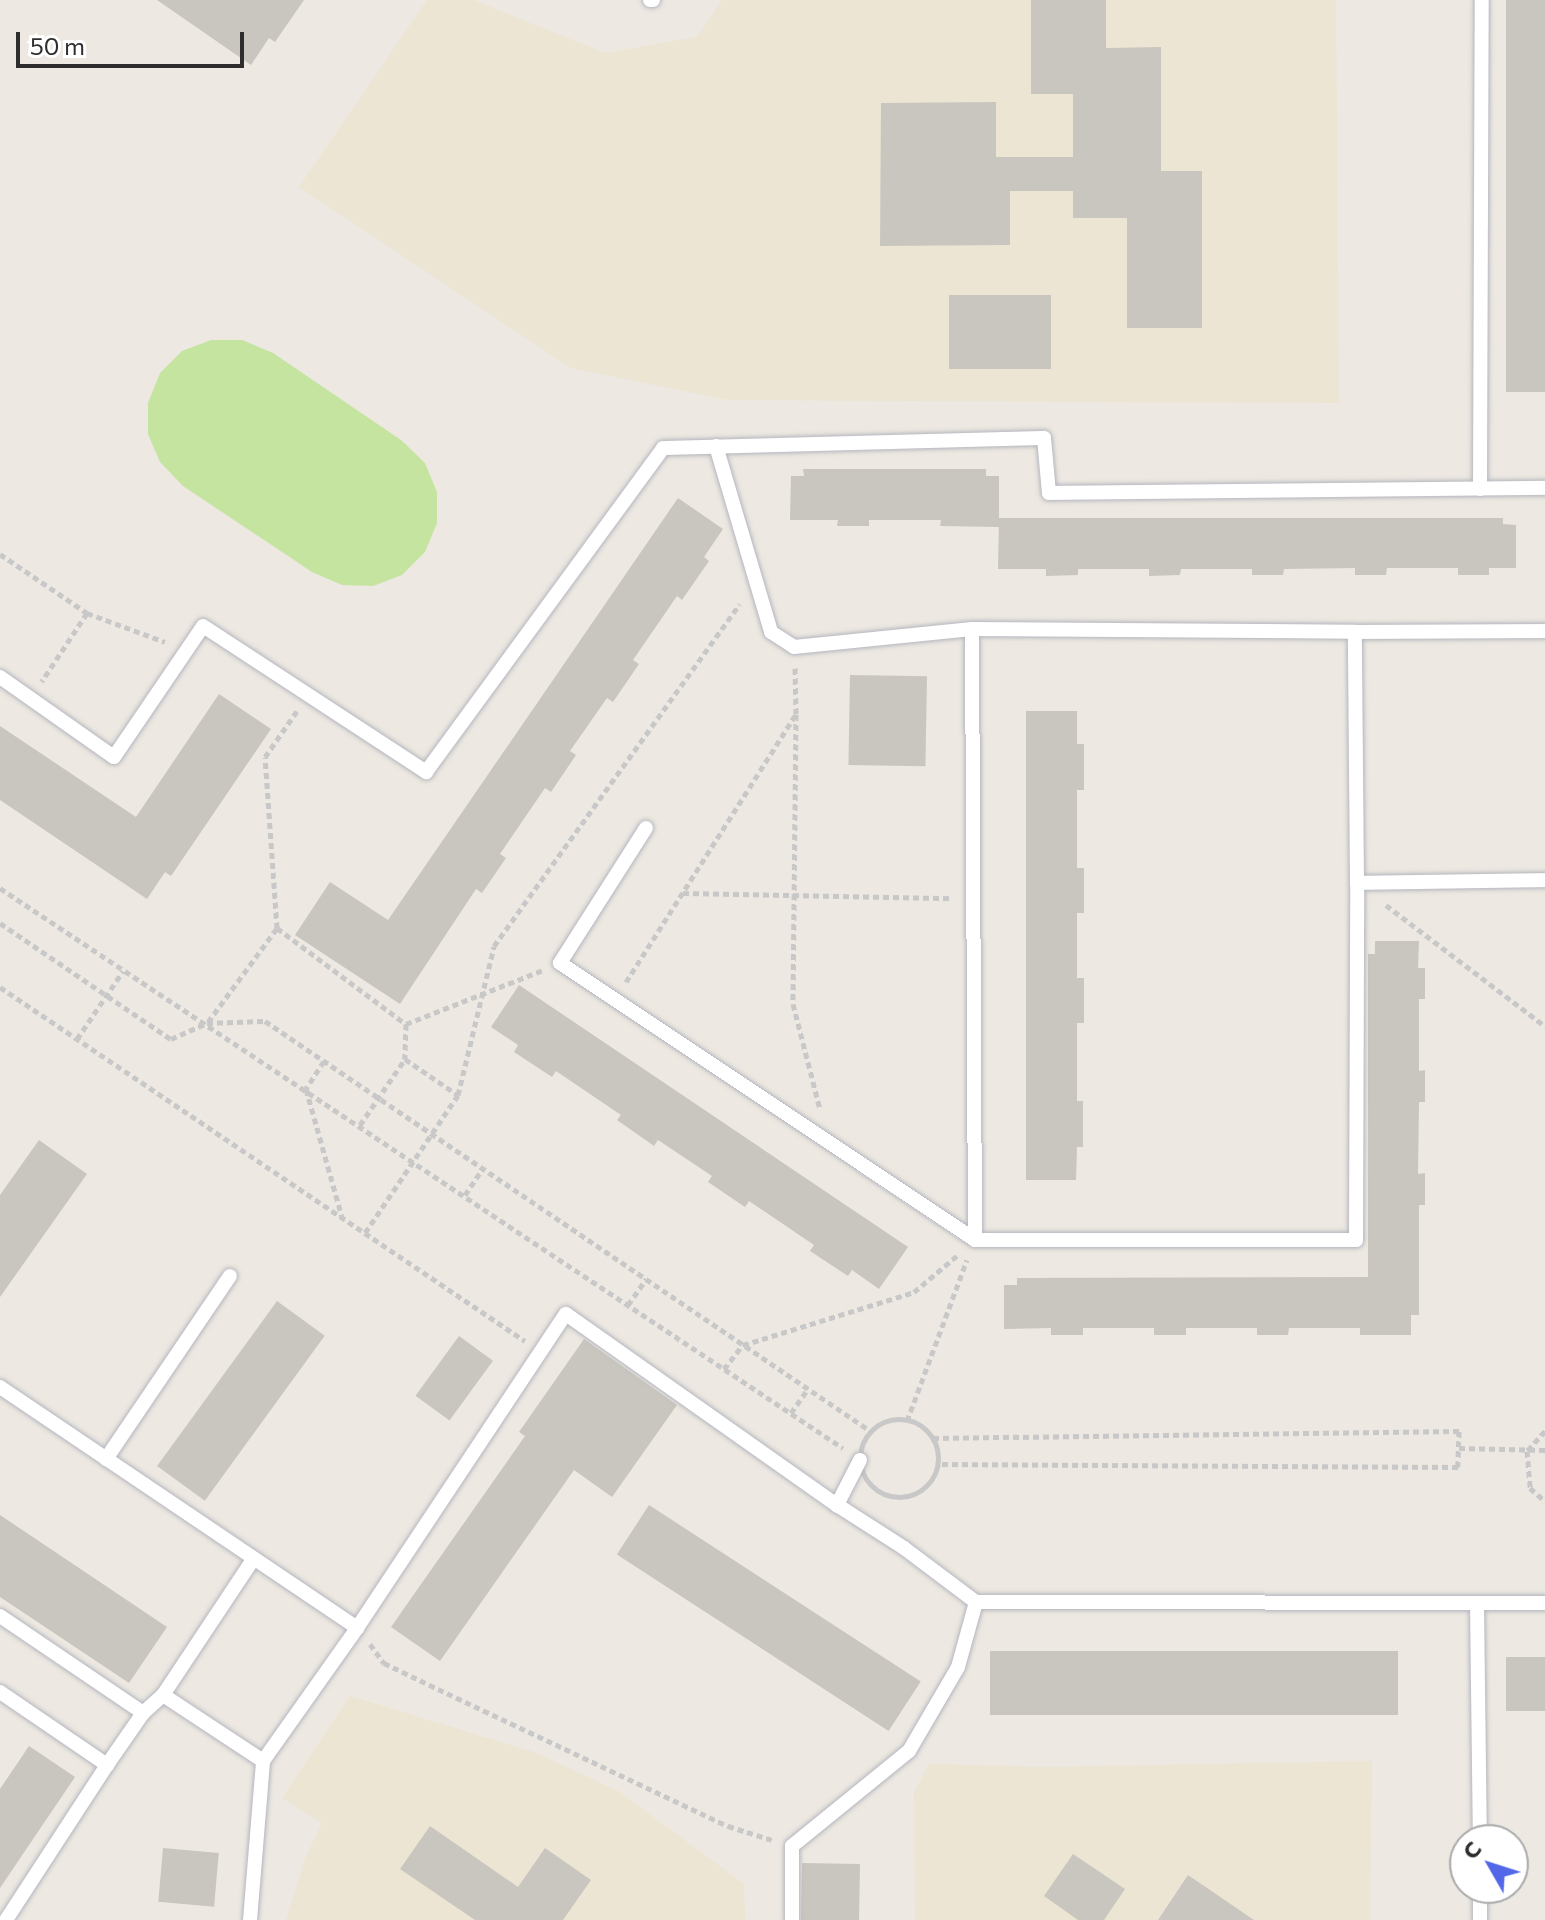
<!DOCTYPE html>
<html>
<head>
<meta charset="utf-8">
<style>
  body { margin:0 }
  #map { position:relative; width:1545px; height:1920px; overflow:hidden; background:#ede8e1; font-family:Commissioner,sans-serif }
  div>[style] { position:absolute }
  .education>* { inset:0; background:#ece5d3 }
  .pitch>* { inset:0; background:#c4e4a0 }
  .building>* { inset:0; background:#c9c6bf; transform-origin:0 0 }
  .path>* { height:5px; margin-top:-2.5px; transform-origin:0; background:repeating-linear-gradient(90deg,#c8c8c8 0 6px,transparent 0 10px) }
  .path>.ring { margin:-2.5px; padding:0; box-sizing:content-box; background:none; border:5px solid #c8c8c8; border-radius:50% }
  .roads { filter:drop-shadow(0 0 2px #b4b6bf) drop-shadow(0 0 2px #b4b6bf) }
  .lane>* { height:14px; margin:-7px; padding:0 7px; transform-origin:7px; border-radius:7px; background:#fff }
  span { translate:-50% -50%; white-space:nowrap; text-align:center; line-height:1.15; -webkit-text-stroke:7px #fff; paint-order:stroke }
  .north { position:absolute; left:1449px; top:1824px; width:80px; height:80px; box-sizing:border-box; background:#fff; border:2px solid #ababab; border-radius:50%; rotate:309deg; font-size:22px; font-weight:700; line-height:32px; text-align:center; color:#2d2d2d }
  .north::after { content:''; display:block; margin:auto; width:28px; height:36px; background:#5268e9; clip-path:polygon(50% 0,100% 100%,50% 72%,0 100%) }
  .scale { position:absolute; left:16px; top:32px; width:228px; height:36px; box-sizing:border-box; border:4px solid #2d2d2d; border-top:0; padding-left:10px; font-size:24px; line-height:28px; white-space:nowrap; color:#2d2d2d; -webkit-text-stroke:6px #fff; paint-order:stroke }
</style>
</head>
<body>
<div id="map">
  <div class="education">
    <div style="clip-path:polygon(427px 0,473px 0,605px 53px,697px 37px,722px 0,1336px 0,1339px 403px,728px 400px,571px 368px,299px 187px)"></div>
    <div style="clip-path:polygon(350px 1696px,534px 1752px,618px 1791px,744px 1884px,745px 1920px,286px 1920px,305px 1859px,322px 1823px,282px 1798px)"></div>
    <div style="clip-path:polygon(1372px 1761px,1370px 1920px,915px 1920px,914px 1792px,929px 1764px,1051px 1767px)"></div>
  </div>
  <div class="pitch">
    <div style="clip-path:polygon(211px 340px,242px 340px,273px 353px,401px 440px,425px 463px,437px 492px,437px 523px,425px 552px,402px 575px,373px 586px,342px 585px,312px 572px,183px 486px,160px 462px,148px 434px,148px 403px,160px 373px,182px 351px)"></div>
  </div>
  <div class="building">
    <div style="clip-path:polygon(157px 0,304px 0,275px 42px,269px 38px,251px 65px)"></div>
    <div style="clip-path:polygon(1031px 0,1106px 0,1106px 48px,1161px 47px,1161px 171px,1202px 171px,1202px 328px,1127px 328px,1127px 218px,1073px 218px,1073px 191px,1010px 191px,1010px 245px,880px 246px,881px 103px,996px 102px,996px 157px,1073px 157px,1073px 94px,1031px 94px)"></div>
    <div style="left:1506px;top:0;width:39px;height:392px"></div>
    <div style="left:949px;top:295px;width:102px;height:74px"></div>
    <div style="clip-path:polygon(803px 469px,986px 469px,986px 476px,999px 476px,999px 527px,940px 526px,941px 520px,869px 520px,869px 526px,837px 526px,838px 520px,790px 520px,791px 476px,804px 476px)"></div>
    <div style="clip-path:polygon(678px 498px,723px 529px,704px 557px,709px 561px,682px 600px,677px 596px,633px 660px,639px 664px,613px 702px,607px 698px,570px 751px,576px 755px,551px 792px,545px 788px,500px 854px,506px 858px,482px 893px,476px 889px,400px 1004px,295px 935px,330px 882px,388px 920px)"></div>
    <div style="clip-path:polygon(999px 518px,1503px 518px,1503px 524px,1516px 525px,1516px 568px,1489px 568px,1489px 575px,1458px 575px,1458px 568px,1387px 568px,1386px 575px,1355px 575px,1355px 568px,1284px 569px,1283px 575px,1252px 575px,1252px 569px,1181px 569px,1180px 575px,1149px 576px,1149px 569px,1078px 569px,1078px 575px,1046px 576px,1046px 569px,998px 569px)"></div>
    <div style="left:850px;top:675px;width:77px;height:90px;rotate:1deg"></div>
    <div style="clip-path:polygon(219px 694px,271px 729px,171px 876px,165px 872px,147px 899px,0 800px,0 726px,136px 817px)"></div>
    <div style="clip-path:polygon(1026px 711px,1077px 711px,1077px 744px,1084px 744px,1084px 790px,1077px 790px,1077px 868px,1084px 868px,1084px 913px,1077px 913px,1077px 978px,1084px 978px,1084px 1023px,1077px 1023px,1077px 1101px,1083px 1101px,1083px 1147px,1077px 1147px,1076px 1180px,1026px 1180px)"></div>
    <div style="clip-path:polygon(1375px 941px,1419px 941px,1418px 968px,1425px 968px,1425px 999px,1419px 999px,1419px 1071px,1425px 1070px,1425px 1102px,1419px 1102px,1418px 1174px,1425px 1173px,1425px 1205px,1419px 1205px,1419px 1315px,1411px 1315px,1411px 1335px,1360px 1335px,1360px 1328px,1289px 1328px,1288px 1335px,1257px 1335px,1257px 1328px,1186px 1328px,1186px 1335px,1154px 1335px,1154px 1328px,1083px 1328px,1083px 1335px,1051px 1335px,1051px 1328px,1004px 1329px,1004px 1285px,1017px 1285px,1017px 1278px,1368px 1277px,1368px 954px,1375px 954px)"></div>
    <div style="clip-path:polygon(519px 985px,908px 1247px,879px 1289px,852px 1270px,848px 1276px,810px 1251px,814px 1245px,749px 1201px,745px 1207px,708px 1182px,712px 1176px,658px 1140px,654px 1146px,617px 1120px,621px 1115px,556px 1071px,552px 1077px,514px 1052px,518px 1045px,491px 1027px)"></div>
    <div style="clip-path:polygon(39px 1140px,87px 1174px,0 1297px,0 1195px)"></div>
    <div style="left:277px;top:1301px;width:59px;height:204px;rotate:36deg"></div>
    <div style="left:459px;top:1336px;width:42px;height:74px;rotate:36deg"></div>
    <div style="clip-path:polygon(584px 1339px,677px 1405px,612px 1497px,574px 1470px,440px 1661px,391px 1627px,525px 1436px,519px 1432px)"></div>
    <div style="left:649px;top:1505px;width:324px;height:59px;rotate:33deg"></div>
    <div style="clip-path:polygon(0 1515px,167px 1627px,129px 1683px,0 1597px)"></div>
    <div style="left:1398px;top:1651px;width:64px;height:408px;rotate:90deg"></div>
    <div style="left:1506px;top:1657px;width:39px;height:54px"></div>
    <div style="clip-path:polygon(29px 1746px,75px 1777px,0 1888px,0 1789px)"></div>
    <div style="clip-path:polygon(430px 1826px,518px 1887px,545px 1848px,591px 1880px,563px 1920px,475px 1920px,400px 1869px)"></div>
    <div style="left:163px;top:1848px;width:56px;height:54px;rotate:5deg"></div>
    <div style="clip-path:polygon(1073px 1854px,1125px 1889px,1104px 1920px,1078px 1920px,1044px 1896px)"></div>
    <div style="left:802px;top:1863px;width:58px;height:57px;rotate:1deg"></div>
    <div style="clip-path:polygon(1188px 1875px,1254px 1920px,1158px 1920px)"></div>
  </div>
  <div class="path">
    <div style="left:0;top:554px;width:105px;rotate:34.1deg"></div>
    <div style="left:87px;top:613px;width:82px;rotate:123.5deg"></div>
    <div style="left:87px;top:613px;width:83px;rotate:20.4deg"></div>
    <div style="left:796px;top:714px;width:290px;rotate:90.6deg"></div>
    <div style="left:793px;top:1004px;width:108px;rotate:75.6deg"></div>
    <div style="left:0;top:888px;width:1012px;rotate:33.6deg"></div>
    <div style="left:683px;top:893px;width:270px;rotate:1.1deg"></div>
    <div style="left:1386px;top:905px;width:200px;rotate:37.3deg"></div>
    <div style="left:0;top:923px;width:207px;rotate:34.2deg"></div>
    <div style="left:171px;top:1039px;width:39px;rotate:-24deg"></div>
    <div style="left:207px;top:1023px;width:58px;rotate:-2deg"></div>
    <div style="left:265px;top:1021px;width:729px;rotate:34.1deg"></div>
    <div style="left:277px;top:928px;width:171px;rotate:-94deg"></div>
    <div style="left:265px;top:757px;width:56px;rotate:-55.2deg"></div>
    <div style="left:626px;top:982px;width:317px;rotate:-57.6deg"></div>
    <div style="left:796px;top:714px;width:49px;rotate:-91.2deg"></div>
    <div style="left:0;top:987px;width:633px;rotate:33.99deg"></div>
    <div style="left:208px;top:1022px;width:117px;rotate:-53.7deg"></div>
    <div style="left:277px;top:928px;width:161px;rotate:36.7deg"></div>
    <div style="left:406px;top:1024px;width:35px;rotate:92deg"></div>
    <div style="left:406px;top:1024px;width:147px;rotate:-21.5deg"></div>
    <div style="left:77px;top:1039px;width:82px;rotate:-55.9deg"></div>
    <div style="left:324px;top:1061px;width:33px;rotate:123deg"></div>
    <div style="left:306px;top:1089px;width:133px;rotate:74.3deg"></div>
    <div style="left:458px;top:1095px;width:153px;rotate:-76.4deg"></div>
    <div style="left:494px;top:946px;width:421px;rotate:-54.3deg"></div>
    <div style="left:360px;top:1125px;width:80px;rotate:-55.7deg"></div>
    <div style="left:405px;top:1059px;width:64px;rotate:34.2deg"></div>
    <div style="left:458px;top:1095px;width:166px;rotate:124deg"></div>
    <div style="left:465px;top:1195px;width:32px;rotate:-56deg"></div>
    <div style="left:628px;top:1305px;width:32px;rotate:-55deg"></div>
    <div style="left:724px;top:1369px;width:31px;rotate:-52deg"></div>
    <div style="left:743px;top:1345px;width:179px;rotate:-17.2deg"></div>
    <div style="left:914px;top:1292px;width:59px;rotate:-40.2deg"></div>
    <div style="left:791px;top:1413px;width:29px;rotate:-55deg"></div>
    <div class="ring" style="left:860px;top:1419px;width:73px;height:73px"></div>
    <div style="left:907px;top:1421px;width:172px;rotate:-69.6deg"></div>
    <div style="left:1545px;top:1431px;width:27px;rotate:132deg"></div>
    <div style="left:1527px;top:1451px;width:37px;rotate:85deg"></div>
    <div style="left:1530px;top:1488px;width:20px;rotate:41deg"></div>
    <div style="left:933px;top:1438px;width:526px;rotate:-0.76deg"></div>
    <div style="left:1459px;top:1431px;width:36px;rotate:92deg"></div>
    <div style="left:1458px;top:1467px;width:520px;rotate:-179.67deg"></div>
    <div style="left:1459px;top:1448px;width:86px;rotate:1.3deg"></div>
    <div style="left:370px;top:1644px;width:24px;rotate:54deg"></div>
    <div style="left:384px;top:1663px;width:60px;rotate:25.7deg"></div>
    <div style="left:438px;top:1689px;width:321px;rotate:25.3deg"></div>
    <div style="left:728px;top:1826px;width:46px;rotate:17.7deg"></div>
  </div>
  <div class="roads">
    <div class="lane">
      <div style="left:650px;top:0;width:3px"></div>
      <div style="left:716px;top:446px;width:194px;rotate:73.5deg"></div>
      <div style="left:771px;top:632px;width:27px;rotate:33deg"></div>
      <div style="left:794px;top:647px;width:179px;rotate:-5.8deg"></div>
      <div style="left:972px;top:629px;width:383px;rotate:0.4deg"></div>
      <div style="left:1480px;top:489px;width:489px;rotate:-89.8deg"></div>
      <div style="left:972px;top:629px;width:611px;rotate:89.72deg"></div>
      <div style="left:0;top:677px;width:139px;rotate:35.1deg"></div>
      <div style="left:114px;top:757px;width:158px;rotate:-55.8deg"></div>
      <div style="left:203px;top:626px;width:267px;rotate:33.2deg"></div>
      <div style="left:426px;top:772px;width:401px;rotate:-53.8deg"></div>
      <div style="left:663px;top:448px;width:381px;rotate:-1.5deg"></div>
      <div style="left:1044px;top:438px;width:55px;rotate:84.8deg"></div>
      <div style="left:1049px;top:493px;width:496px;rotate:-0.6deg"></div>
      <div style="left:646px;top:828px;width:160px;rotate:122.5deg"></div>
      <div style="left:560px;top:963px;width:499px;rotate:33.7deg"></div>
      <div style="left:975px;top:1240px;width:381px"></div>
      <div style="left:1356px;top:1240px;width:357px;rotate:-89.8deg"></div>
      <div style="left:1357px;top:883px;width:188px;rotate:-0.9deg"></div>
      <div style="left:1357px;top:883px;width:251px;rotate:-90.5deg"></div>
      <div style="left:1355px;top:632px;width:190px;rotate:-0.3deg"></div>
      <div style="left:0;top:1387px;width:431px;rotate:34deg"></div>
      <div style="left:106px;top:1459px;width:221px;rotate:-55.9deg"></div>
      <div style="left:860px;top:1460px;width:51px;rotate:117.1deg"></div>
      <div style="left:837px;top:1505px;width:80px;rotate:32.7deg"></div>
      <div style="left:904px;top:1548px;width:90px;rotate:36.9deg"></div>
      <div style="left:976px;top:1602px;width:569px;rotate:0.1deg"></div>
      <div style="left:1477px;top:1604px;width:236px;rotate:89.3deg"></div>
      <div style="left:0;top:1616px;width:173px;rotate:34.1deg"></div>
      <div style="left:0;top:1692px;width:130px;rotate:34.3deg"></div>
      <div style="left:163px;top:1695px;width:164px;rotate:-56.4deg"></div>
      <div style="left:1480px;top:1888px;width:32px;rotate:90deg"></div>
      <div style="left:6px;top:1920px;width:185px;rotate:-56.9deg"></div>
      <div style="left:107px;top:1765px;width:63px;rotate:-55.3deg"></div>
      <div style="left:143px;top:1713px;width:27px;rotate:-42deg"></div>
      <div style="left:163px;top:1695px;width:120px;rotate:33.4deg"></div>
      <div style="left:250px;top:1920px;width:160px;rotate:-85.3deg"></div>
      <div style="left:263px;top:1761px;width:163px;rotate:-54.7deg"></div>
      <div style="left:357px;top:1628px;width:377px;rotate:-56.4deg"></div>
      <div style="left:566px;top:1314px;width:332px;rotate:35.2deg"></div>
      <div style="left:792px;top:1920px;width:74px;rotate:-90deg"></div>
      <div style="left:792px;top:1846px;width:151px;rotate:-39.1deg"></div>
      <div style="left:909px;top:1751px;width:97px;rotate:-59.7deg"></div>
      <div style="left:958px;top:1667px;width:67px;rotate:-74.5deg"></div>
    </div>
  </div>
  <div class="north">С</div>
  <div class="scale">50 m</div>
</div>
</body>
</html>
